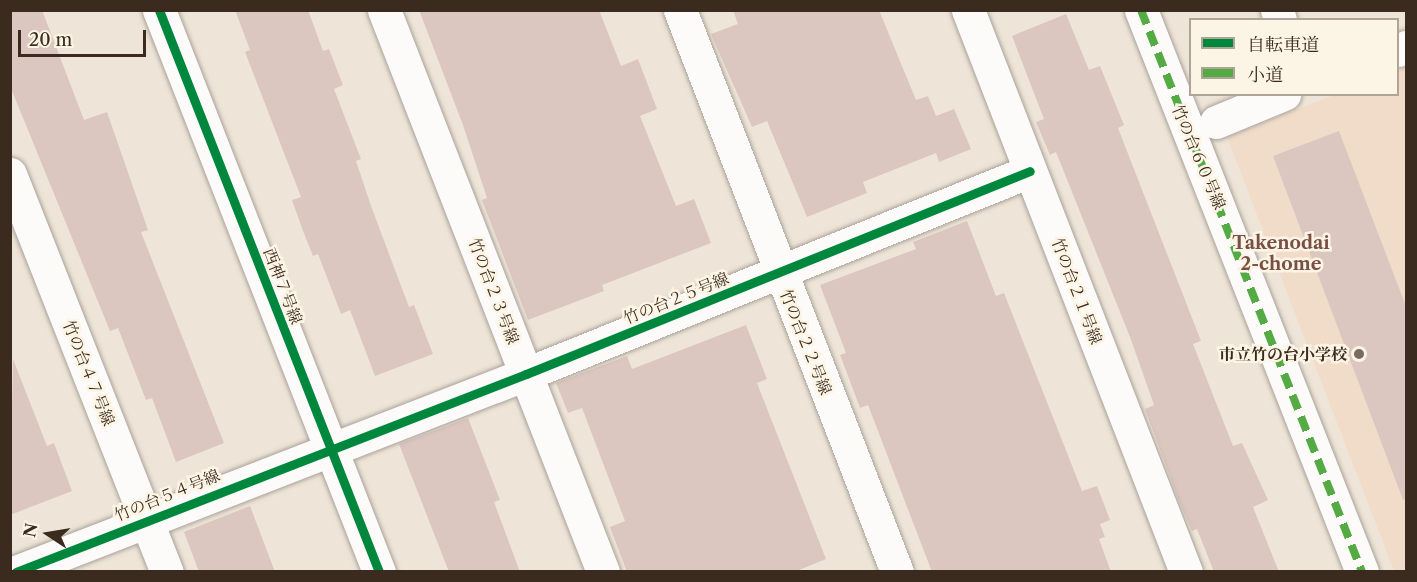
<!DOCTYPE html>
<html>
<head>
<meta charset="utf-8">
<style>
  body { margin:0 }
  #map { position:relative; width:1417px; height:582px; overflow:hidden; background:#eee5d8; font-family:"Libre Caslon Text","Noto Serif JP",serif }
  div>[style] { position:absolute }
  .built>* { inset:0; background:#f1dcca }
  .building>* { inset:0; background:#dbc7c0 }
  .roads { filter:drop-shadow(0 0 2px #aaa29a) drop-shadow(0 0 2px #aaa29a) }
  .minor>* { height:33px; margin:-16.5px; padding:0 16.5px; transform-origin:16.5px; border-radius:16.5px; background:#fcfbf9 }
  .quiet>* { height:8px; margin-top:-4px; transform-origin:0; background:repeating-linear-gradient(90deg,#55ab43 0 15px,transparent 0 23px) }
  .cycleway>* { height:9px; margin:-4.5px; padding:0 4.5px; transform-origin:4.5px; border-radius:4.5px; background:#00873e }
  .dots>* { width:16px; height:16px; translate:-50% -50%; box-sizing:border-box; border:3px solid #fcf5e5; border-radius:50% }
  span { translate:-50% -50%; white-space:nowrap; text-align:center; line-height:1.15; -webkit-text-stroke:5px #fcf5e5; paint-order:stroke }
  .street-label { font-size:16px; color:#3b2a1e }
  .poi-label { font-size:16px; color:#3b2a1e; font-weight:700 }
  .right { translate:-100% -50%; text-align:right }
  .neighbourhood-label { font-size:18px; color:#785046; font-weight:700 }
  .frame { position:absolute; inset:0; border:12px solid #3b2a1e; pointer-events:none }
  .legend { position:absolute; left:1189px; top:18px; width:210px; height:78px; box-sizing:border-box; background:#fcf5e5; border:2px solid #afa495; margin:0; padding:8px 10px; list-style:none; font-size:18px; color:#3b2a1e }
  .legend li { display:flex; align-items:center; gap:12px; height:30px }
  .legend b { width:30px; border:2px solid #afa495 }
  .north { position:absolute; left:18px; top:504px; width:60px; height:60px; -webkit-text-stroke:4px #fcf5e5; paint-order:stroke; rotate:282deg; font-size:16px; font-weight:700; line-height:24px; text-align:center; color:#3b2a1e }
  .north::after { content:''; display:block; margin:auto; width:21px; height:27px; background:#3b2a1e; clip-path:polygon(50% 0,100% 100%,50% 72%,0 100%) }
  .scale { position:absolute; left:18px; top:30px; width:128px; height:27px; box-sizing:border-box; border:3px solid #3b2a1e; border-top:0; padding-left:8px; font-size:18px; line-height:21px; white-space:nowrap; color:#3b2a1e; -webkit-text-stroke:4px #fcf5e5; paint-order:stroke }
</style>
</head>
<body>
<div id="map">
  <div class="built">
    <div style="clip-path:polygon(1406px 66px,1406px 571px,1394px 571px,1227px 137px,1334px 95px,1398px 94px,1398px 70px)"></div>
  </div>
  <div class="building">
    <div style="clip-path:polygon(10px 10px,42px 10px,84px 120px,107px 112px,148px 230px,141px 232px,224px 443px,176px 462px,152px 398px,146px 400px,118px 328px,110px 331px,10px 86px)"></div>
    <div style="clip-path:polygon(235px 10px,308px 10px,323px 51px,329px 49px,343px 85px,334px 89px,361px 159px,356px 161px,371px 206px,409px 307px,414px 305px,433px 354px,375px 376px,350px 310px,341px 314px,318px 254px,313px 256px,303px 231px,292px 200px,301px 197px,245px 52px,250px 50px)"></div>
    <div style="clip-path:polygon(419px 10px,599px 10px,621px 66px,638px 59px,657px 109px,640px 116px,676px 206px,694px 199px,711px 243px,602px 285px,604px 291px,528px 320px,482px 200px,487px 198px,463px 125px)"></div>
    <div style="clip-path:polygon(733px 10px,879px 10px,916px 100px,928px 96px,936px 116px,954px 109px,971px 149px,939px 162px,936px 153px,863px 182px,867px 193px,807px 217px,767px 121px,752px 127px,711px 34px,738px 24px)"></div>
    <div style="clip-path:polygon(1066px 14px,1089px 70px,1100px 66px,1124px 125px,1118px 128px,1201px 341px,1193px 344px,1233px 446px,1242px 443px,1268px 500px,1253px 507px,1279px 572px,1214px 572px,1197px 529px,1192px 531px,1179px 501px,1145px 409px,1154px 405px,1130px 337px,1056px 152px,1050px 155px,1036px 122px,1044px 119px,1012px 36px)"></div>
    <div style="clip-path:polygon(1339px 131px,1407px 309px,1407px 499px,1403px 500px,1273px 156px)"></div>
    <div style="clip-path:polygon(967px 221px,996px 296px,1004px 293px,1082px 491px,1097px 486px,1110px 520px,1100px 524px,1105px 537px,1099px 539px,1111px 572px,932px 572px,868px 405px,860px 408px,840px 355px,846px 353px,820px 285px,916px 249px,913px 242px)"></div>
    <div style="clip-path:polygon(746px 325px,767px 379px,757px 383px,826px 559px,794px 572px,627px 572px,610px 527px,625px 521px,582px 408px,568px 413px,556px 383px,627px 356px,632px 369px)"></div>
    <div style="clip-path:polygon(13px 359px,47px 446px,54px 443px,72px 491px,10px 515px)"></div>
    <div style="clip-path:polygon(468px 418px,500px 500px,494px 502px,520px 572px,449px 572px,399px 444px)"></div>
    <div style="clip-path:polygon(250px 506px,275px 572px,199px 572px,184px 532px)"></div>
  </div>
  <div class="roads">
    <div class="minor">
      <div style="left:159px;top:10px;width:604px;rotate:68.62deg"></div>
      <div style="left:384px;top:10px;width:603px;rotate:68.71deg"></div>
      <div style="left:680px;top:10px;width:602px;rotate:68.89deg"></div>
      <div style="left:968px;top:10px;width:603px;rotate:68.8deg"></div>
      <div style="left:1141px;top:10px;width:604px;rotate:68.53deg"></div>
      <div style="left:1277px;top:10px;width:10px;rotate:73deg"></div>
      <div style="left:1398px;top:50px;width:9px;rotate:-21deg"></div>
      <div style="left:1216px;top:122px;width:74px;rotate:-22.4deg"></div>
      <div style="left:10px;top:174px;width:428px;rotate:68.5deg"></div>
      <div style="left:16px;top:572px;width:547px;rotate:-21.22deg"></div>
      <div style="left:526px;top:374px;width:543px;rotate:-21.94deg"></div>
    </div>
  </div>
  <div class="quiet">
    <div style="left:1141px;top:10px;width:604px;rotate:68.53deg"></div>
  </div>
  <div class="cycleway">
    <div style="left:159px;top:10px;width:604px;rotate:68.62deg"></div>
    <div style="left:16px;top:572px;width:547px;rotate:-21.22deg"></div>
    <div style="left:526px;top:374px;width:543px;rotate:-21.94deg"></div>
  </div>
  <div class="dots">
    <div style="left:1359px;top:354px;background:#7a6b5f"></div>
  </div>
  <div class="street-label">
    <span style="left:1199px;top:157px;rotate:67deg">竹の台６０号線</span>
    <span style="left:283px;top:286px;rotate:69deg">西神７号線</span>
    <span style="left:494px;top:291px;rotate:69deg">竹の台２３号線</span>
    <span style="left:1077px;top:291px;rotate:69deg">竹の台２１号線</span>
    <span style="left:676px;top:298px;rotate:-22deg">竹の台２５号線</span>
    <span style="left:806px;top:342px;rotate:68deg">竹の台２２号線</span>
    <span style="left:89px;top:373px;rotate:68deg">竹の台４７号線</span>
    <span style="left:167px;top:495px;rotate:-22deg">竹の台５４号線</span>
  </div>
  <div class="poi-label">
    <span class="right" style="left:1347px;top:354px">市立竹の台小学校</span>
  </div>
  <div class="neighbourhood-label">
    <span style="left:1281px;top:254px">Takenodai<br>2-chome</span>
  </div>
  <div class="frame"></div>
  <ul class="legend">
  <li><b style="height:8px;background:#00873e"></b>自転車道</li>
  <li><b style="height:8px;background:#55ab43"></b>小道</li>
  </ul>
  <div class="north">N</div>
  <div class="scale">20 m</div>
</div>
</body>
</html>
